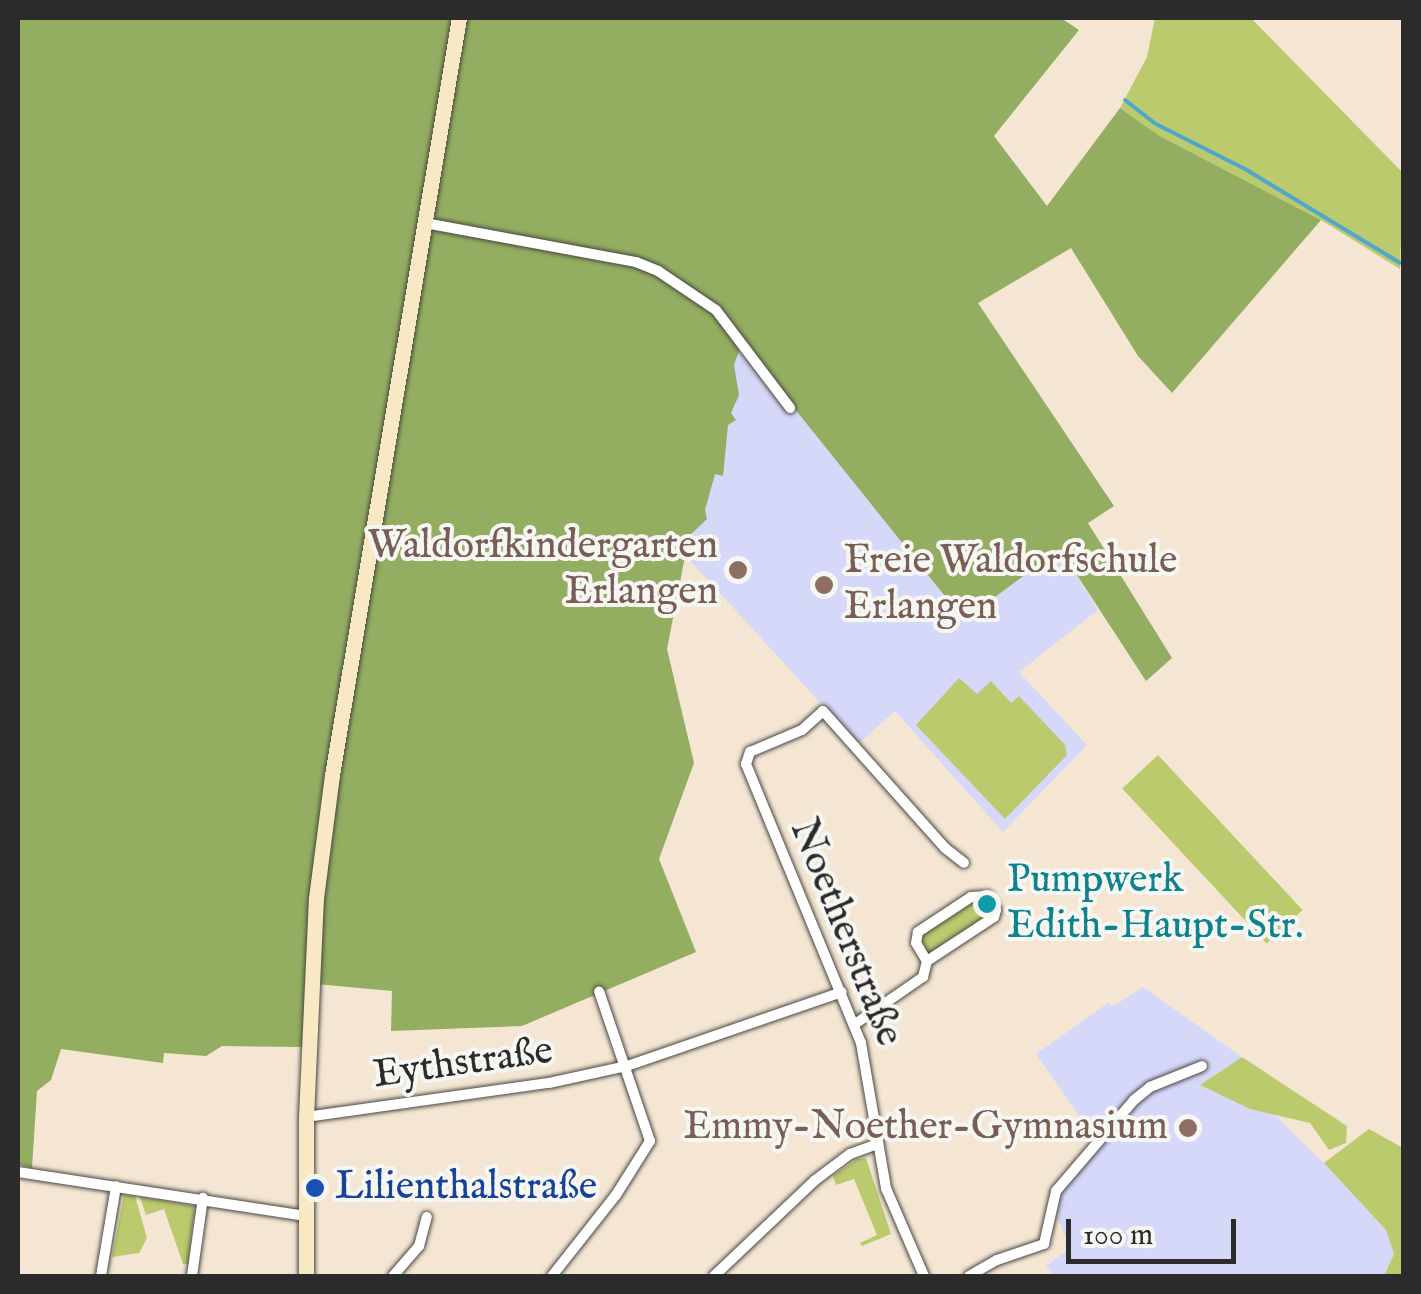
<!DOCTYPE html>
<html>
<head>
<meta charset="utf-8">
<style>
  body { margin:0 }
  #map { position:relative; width:1421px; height:1294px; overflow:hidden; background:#f4e6d3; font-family:"IM FELL English",serif }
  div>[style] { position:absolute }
  .built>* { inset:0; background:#d5d8f9 }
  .green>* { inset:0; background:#baca6c; transform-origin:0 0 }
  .forest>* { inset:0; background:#93ae60 }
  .stream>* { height:4px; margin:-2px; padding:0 2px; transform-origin:2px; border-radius:2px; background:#52a5cd }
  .roads { filter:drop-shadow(0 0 2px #494744) drop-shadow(0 0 2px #494744) }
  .street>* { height:10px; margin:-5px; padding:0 5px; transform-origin:5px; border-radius:5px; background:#fff }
  .secondary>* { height:15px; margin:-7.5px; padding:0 7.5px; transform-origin:7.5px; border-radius:7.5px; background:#f8e8c3 }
  .dots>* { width:28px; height:28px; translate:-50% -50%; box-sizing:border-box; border:5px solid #f6f6f2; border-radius:50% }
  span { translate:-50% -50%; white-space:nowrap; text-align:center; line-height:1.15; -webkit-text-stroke:8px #f6f6f2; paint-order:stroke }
  .education-label { font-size:40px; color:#785e54 }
  .right { translate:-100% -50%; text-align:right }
  .left { translate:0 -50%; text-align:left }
  .culture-label { font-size:40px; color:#0d838f }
  .street-label { font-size:40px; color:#2b2b2b }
  .transit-label { font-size:40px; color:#164399 }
  .frame { position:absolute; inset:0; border:20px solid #2b2b2b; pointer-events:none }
  .scale { position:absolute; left:1066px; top:1219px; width:170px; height:45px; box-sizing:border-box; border:5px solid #2b2b2b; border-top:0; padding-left:12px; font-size:30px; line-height:35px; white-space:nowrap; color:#2b2b2b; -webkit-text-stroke:8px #f6f6f2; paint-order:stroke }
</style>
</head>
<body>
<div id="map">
  <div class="built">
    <div style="clip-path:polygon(742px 342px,964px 620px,1060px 549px,1098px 610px,1019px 672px,1087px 745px,1003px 832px,895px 711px,858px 744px,684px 554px,735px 343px)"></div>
    <div style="clip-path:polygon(1143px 987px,1242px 1057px,1201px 1084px,1250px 1109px,1275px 1115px,1324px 1163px,1386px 1230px,1394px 1254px,1384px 1276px,1054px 1276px,1046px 1266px,1070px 1248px,1054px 1209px,1068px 1183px,1100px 1146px,1036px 1054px,1108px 1003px,1112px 1007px)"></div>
  </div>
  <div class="green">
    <div style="clip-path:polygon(1155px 18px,1251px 18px,1403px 173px,1400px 269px,1321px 220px,1158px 135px,1120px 108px,1147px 57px)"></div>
    <div style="clip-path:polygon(959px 678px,977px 694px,991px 681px,1011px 703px,1019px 696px,1065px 745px,1067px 755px,1005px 819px,916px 725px)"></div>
    <div style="left:1158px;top:755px;width:212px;height:49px;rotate:47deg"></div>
    <div style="clip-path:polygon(983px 898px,991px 908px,990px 915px,933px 956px,927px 954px,921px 934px,972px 899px)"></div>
    <div style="clip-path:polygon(1242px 1057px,1347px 1126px,1346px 1143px,1329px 1150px,1310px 1123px,1250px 1109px,1200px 1085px)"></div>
    <div style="clip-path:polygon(1369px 1129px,1403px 1148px,1403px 1276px,1384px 1276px,1394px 1254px,1386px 1230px,1324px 1163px)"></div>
    <div style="clip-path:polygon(866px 1158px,891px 1234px,862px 1246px,860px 1243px,877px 1235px,854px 1179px,836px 1185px,833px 1176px,857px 1159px)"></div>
    <div style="clip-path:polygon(124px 1195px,135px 1196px,147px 1238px,139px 1253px,112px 1257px)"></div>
    <div style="clip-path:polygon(140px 1197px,195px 1206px,188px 1264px,183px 1264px,164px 1209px,146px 1215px)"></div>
  </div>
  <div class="forest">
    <div style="clip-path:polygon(18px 18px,1061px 18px,1079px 30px,994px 136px,1047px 206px,1120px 108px,1158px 135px,1321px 220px,1172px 393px,1138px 356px,1071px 248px,978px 303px,1114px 506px,1088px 523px,1172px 658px,1146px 681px,1060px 549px,964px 620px,742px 343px,734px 365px,739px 395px,731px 413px,736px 420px,728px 425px,723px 476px,715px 474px,705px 510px,707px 519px,689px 536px,667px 649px,694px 763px,659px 859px,696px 952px,522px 1026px,391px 1031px,392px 991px,305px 983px,302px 1047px,222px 1046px,206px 1056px,164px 1053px,163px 1063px,61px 1049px,51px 1080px,37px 1091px,32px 1168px,18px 1164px)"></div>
  </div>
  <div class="stream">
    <div style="left:1125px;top:100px;width:37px;rotate:38deg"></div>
    <div style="left:1154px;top:123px;width:102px;rotate:26.8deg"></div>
    <div style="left:1245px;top:169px;width:181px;rotate:31.2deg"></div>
  </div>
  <div class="roads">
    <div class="street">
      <div style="left:425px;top:223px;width:215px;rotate:10.5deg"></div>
      <div style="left:636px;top:262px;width:24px;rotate:22deg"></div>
      <div style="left:658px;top:271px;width:70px;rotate:33.9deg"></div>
      <div style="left:716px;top:310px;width:123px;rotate:52.9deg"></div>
      <div style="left:855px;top:1024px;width:83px;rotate:-34.7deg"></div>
      <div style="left:923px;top:977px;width:16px;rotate:-76deg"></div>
      <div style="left:927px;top:961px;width:80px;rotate:-33.3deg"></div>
      <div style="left:994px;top:917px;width:7px;rotate:-74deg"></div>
      <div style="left:996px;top:910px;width:16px;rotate:-120deg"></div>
      <div style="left:988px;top:896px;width:17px;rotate:177deg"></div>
      <div style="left:971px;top:897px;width:64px;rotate:146.6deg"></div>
      <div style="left:918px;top:932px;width:11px;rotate:100deg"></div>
      <div style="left:916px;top:943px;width:21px;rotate:59deg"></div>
      <div style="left:306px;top:1117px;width:245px;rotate:-8deg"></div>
      <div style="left:549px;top:1083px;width:80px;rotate:-12.3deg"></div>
      <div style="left:627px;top:1066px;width:227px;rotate:-19deg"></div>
      <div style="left:18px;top:1172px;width:291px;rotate:8.7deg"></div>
      <div style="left:101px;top:1276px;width:91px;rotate:-80.5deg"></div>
      <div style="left:192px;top:1276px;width:79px;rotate:-82deg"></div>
      <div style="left:393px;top:1276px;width:40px;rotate:-49deg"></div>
      <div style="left:419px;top:1246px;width:30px;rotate:-75deg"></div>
      <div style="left:552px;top:1276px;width:103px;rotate:-51.7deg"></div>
      <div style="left:616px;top:1195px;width:64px;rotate:-57.8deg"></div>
      <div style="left:650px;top:1141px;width:158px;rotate:-108.8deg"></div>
      <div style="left:714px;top:1276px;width:138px;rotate:-43.5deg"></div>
      <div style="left:814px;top:1181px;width:45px;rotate:-36.9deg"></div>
      <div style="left:850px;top:1154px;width:29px;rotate:-20deg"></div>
      <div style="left:924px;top:1276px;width:96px;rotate:-113.4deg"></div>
      <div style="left:886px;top:1188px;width:147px;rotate:-99.8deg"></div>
      <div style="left:861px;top:1043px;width:302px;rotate:-112.4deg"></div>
      <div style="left:746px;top:764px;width:13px;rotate:-72deg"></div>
      <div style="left:750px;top:752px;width:56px;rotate:-22.9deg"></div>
      <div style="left:802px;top:730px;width:28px;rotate:-42deg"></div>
      <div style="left:823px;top:711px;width:183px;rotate:48.3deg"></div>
      <div style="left:945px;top:848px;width:24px;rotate:38deg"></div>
      <div style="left:969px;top:1276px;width:32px;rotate:-30deg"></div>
      <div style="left:997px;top:1260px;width:50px;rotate:-18.8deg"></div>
      <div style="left:1044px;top:1244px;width:54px;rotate:-77.2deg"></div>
      <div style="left:1056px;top:1191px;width:120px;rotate:-49.4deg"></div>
      <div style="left:1134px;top:1100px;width:21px;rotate:-39deg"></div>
      <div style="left:1150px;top:1087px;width:56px;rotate:-22deg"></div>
    </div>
    <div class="secondary">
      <div style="left:306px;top:1276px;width:159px;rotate:-90deg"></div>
      <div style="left:306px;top:1117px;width:219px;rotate:-87.4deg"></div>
      <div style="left:316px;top:898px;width:124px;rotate:-82.6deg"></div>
      <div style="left:332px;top:775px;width:768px;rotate:-80.48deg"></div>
    </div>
  </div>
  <div class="dots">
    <div style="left:738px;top:570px;background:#8d6e63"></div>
    <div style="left:824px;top:585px;background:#8d6e63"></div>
    <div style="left:987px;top:904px;background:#0f9aa8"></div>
    <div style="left:1188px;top:1128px;background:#8d6e63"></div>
    <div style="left:315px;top:1188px;background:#1a4fb4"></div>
  </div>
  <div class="education-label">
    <span class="right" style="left:718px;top:570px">Waldorfkindergarten<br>Erlangen</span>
    <span class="left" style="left:844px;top:585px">Freie Waldorfschule<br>Erlangen</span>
    <span class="right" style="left:1168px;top:1128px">Emmy-Noether-Gymnasium</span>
  </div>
  <div class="culture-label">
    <span class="left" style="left:1007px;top:904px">Pumpwerk<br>Edith-Haupt-Str.</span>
  </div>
  <div class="street-label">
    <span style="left:845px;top:933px;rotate:68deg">Noetherstraße</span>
    <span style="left:463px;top:1064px;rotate:-8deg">Eythstraße</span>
  </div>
  <div class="transit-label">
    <span class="left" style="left:335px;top:1188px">Lilienthalstraße</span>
  </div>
  <div class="frame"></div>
  <div class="scale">100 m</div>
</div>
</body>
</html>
